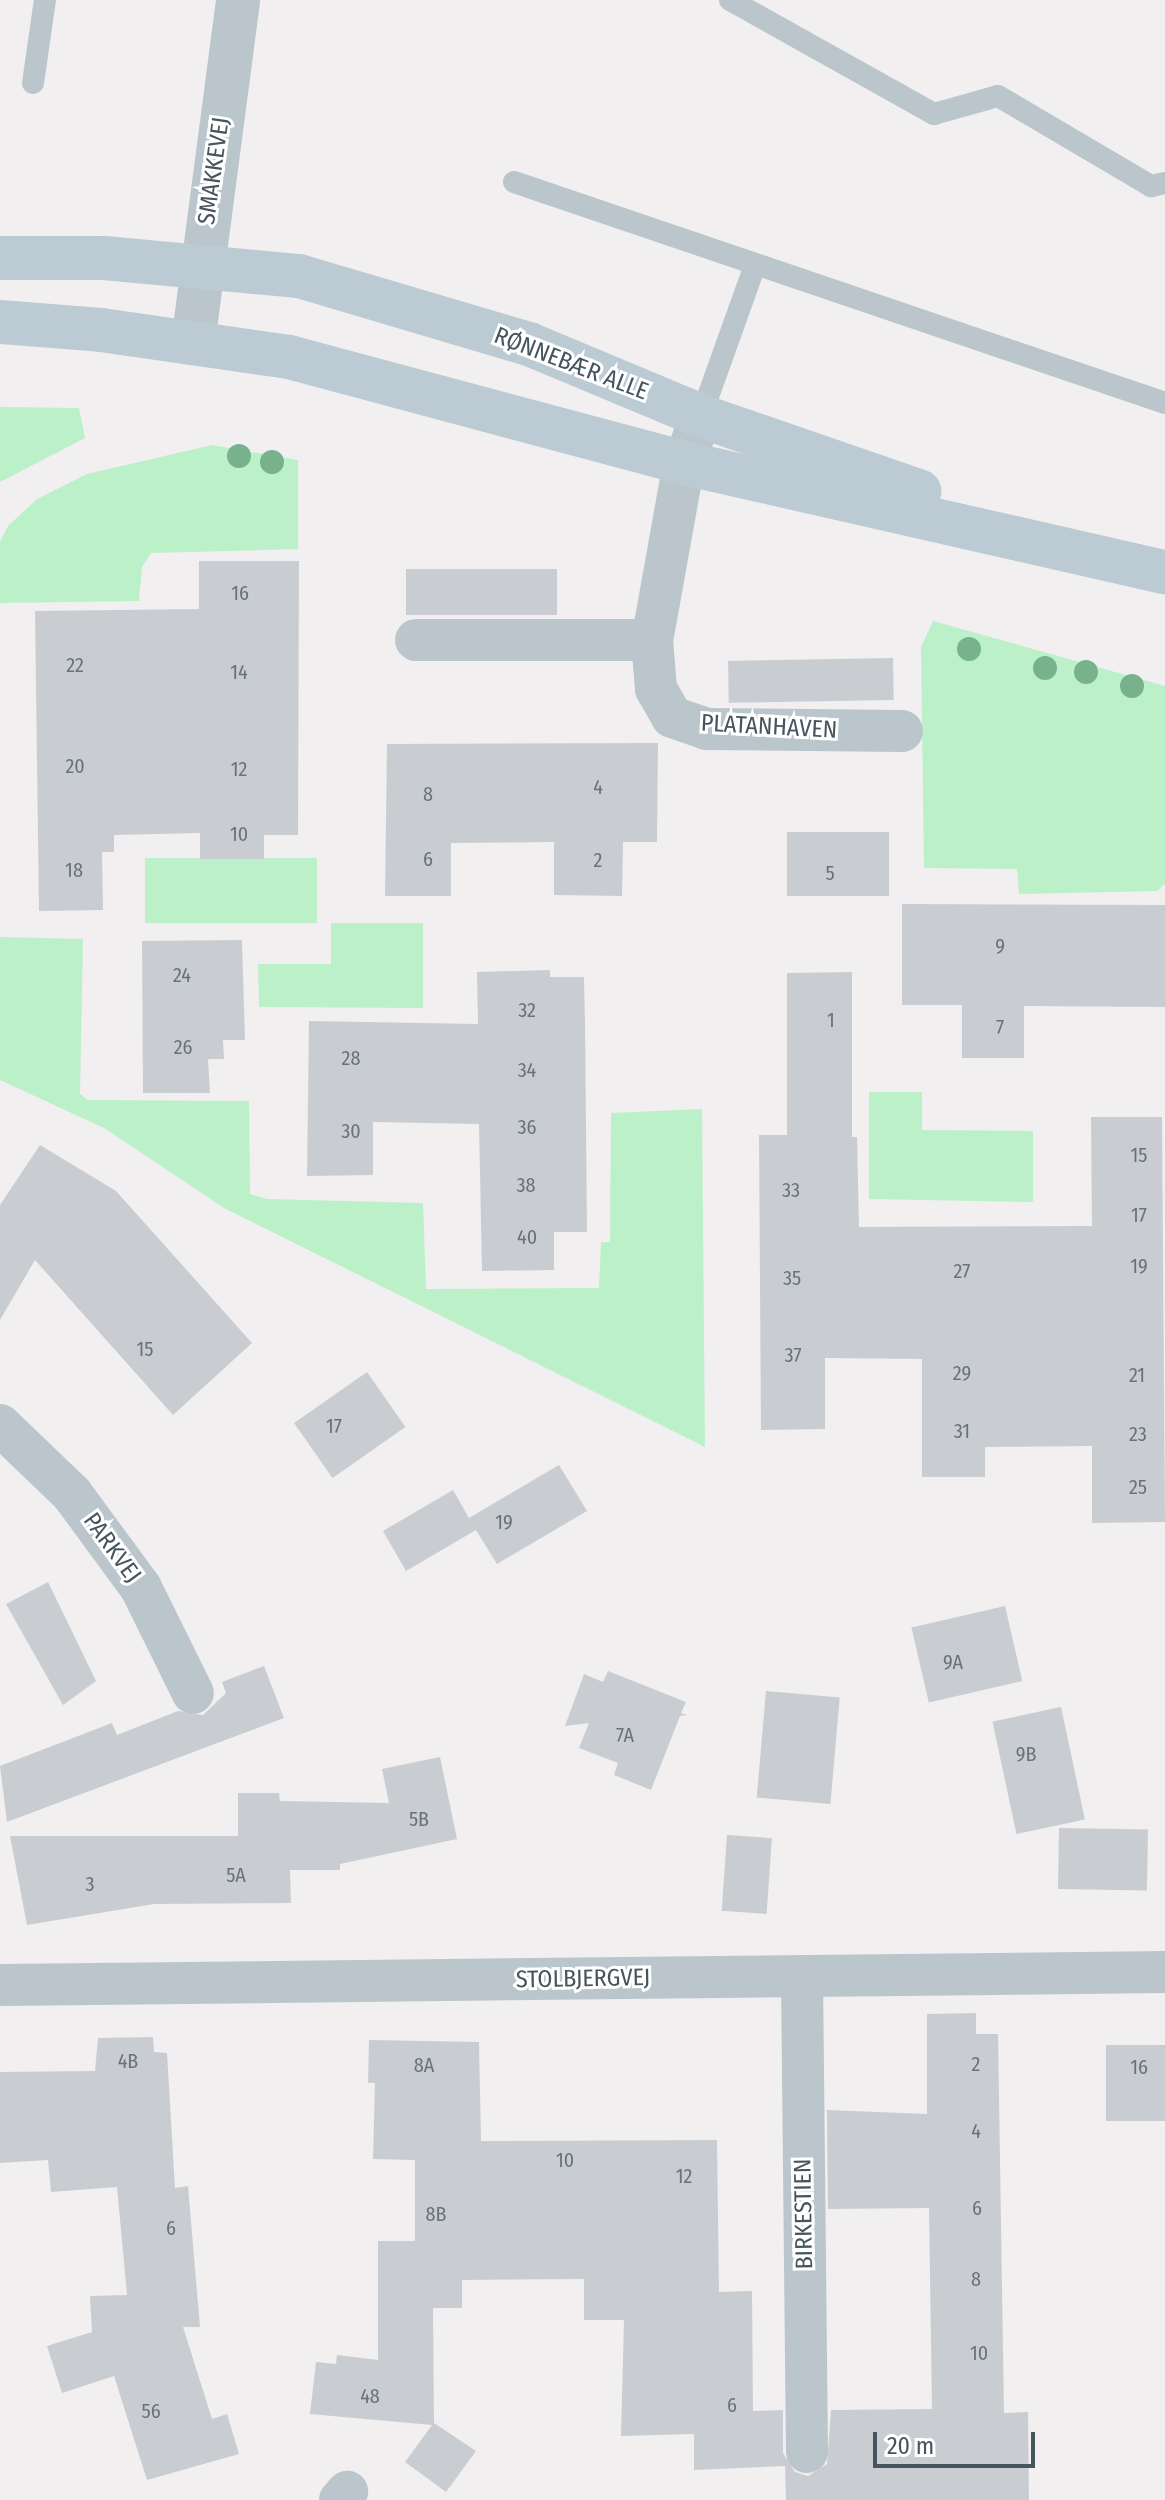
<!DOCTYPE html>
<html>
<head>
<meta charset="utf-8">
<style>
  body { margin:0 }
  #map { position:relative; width:1165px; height:2500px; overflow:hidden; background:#f1efef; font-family:"Fira Sans Condensed",sans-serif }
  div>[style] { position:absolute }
  .green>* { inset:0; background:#bcf0c9; transform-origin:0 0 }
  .building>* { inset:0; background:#c9cdd2; transform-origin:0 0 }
  .service>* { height:22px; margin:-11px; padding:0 11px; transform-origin:11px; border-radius:11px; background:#bac6cc }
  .minor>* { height:42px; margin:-21px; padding:0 21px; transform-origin:21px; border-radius:21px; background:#bac6cc }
  .tertiary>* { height:44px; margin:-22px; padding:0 22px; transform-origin:22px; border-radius:22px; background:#bac6cc }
  .secondary>* { height:44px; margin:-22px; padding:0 22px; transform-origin:22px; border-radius:22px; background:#bccad3 }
  .trees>* { width:24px; height:24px; margin:-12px; border-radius:50%; background:#78b28d }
  span { translate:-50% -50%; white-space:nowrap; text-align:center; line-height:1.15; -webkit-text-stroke:6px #fff; paint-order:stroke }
  .number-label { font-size:20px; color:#67737a }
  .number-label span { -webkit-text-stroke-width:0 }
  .street-label { font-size:24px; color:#46555d }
  .scale { position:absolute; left:873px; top:2432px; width:162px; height:36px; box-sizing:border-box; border:4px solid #46555d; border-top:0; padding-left:10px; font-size:24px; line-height:28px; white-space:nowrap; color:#46555d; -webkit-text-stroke:6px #fff; paint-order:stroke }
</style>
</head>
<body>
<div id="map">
  <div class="green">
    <div style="clip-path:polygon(0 407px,79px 408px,85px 438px,0 482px)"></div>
    <div style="clip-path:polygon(212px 445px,298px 460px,298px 549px,151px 553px,142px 567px,139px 601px,0 603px,0 542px,8px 526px,37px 499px,87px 474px)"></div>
    <div style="clip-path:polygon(933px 621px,1165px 686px,1165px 884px,1157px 891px,1019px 894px,1017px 869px,924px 868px,921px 647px)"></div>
    <div style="left:317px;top:858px;width:65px;height:172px;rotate:90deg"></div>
    <div style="clip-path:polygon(331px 923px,423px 923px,423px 1008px,259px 1007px,258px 964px,331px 964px)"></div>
    <div style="clip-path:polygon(0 937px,83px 939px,80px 1094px,88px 1100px,249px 1101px,250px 1194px,267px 1199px,423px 1203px,426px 1289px,599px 1288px,601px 1242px,610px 1242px,611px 1113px,702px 1109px,705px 1447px,224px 1208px,104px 1128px,0 1080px)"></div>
    <div style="clip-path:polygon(869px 1092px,922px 1092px,922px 1130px,1033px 1131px,1033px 1202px,869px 1199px)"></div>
  </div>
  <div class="building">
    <div style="clip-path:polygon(199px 561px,299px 561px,298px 835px,264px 835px,264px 859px,200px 859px,200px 833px,114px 835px,114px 852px,102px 852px,103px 910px,39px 911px,35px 611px,199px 609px)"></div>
    <div style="left:406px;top:569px;width:151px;height:46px"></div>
    <div style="left:893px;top:658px;width:42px;height:165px;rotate:89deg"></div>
    <div style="clip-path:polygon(658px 743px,657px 842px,623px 842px,622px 896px,554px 895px,554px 842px,451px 843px,451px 896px,385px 896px,387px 744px)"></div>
    <div style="left:787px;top:832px;width:102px;height:64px"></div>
    <div style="clip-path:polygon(902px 904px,1165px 905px,1165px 1007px,1024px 1006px,1024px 1058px,962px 1058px,962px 1005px,902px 1005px)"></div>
    <div style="clip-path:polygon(242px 940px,245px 1040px,223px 1040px,224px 1059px,208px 1059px,210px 1093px,143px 1093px,142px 941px)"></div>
    <div style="clip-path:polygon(550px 970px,550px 977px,584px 977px,585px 1022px,587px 1232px,554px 1232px,554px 1270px,482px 1271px,479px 1124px,373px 1122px,373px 1175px,307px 1176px,309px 1021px,478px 1024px,477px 972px)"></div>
    <div style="clip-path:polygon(852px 972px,852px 1137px,857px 1137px,859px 1227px,1092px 1226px,1091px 1117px,1162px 1117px,1165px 1522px,1092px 1523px,1092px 1446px,985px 1447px,985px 1477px,922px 1477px,922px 1359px,825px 1358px,825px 1429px,761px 1430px,759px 1135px,787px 1135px,787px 973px)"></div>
    <div style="clip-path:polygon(40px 1145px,116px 1191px,252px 1343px,173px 1415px,35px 1260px,0 1320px,0 1205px)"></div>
    <div style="left:367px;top:1372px;width:67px;height:89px;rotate:55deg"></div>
    <div style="clip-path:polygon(559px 1465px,587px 1511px,497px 1564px,476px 1530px,406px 1571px,383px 1531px,453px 1490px,469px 1518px)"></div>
    <div style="clip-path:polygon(48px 1582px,96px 1681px,63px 1705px,6px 1604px)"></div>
    <div style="left:1005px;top:1606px;width:77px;height:96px;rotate:77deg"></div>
    <div style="clip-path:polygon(264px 1666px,284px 1718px,7px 1822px,0 1766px,112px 1723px,117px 1735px,178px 1711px,203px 1715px,226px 1693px,222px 1682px)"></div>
    <div style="clip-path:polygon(608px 1671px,686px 1702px,681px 1713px,687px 1715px,680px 1716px,651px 1790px,614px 1775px,618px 1763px,579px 1748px,589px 1723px,565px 1726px,584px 1674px,603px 1682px)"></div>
    <div style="left:766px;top:1691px;width:74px;height:107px;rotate:5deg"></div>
    <div style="left:1061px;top:1707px;width:115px;height:70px;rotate:78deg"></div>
    <div style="clip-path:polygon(440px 1757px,457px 1839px,340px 1864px,340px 1870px,290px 1870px,291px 1903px,154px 1904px,27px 1925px,10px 1836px,238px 1836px,238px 1793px,279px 1793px,280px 1801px,389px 1803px,382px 1769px)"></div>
    <div style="left:1059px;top:1828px;width:89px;height:61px;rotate:1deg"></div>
    <div style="left:727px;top:1835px;width:45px;height:76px;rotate:4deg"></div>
    <div style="clip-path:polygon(976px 2013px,976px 2034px,998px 2034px,1004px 2413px,1028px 2412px,1029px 2500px,786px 2500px,785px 2466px,694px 2470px,694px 2434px,621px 2436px,624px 2320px,584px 2320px,584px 2279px,462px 2280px,462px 2308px,433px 2308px,434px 2423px,476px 2451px,446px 2492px,405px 2462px,432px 2425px,310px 2414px,316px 2362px,336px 2364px,337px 2355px,378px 2360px,378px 2241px,415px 2241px,415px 2160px,373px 2159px,375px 2083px,368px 2083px,369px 2040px,479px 2042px,481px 2141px,717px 2140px,719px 2292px,752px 2291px,753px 2411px,783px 2410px,783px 2453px,795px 2472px,808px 2476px,827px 2464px,831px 2410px,932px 2409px,929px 2208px,828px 2209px,827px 2110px,927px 2114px,927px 2014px)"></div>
    <div style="clip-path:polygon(153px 2037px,154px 2052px,167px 2053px,175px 2188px,188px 2186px,200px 2327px,183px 2327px,212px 2419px,227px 2414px,239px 2454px,147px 2480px,114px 2376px,62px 2393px,47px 2346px,92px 2332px,90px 2296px,127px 2295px,117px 2187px,51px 2192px,48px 2160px,0 2163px,0 2072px,95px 2071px,98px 2038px)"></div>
    <div style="left:1165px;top:2045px;width:76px;height:59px;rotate:90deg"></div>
  </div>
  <div class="service">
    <div style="left:730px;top:0;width:234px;rotate:29.2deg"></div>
    <div style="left:934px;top:114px;width:66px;rotate:-15.7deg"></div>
    <div style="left:998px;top:96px;width:178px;rotate:30.5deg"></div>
    <div style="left:1151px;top:186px;width:14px;rotate:-12deg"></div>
    <div style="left:33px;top:83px;width:84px;rotate:-81.8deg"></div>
    <div style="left:514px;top:182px;width:687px;rotate:18.75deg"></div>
    <div style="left:701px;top:416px;width:160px;rotate:-70.3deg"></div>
  </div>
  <div class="minor">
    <div style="left:701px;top:416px;width:50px;rotate:109.9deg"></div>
    <div style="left:684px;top:463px;width:180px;rotate:100.2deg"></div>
    <div style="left:652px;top:640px;width:49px;rotate:85.3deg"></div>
    <div style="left:656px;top:689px;width:32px;rotate:60deg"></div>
    <div style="left:672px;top:717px;width:36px;rotate:19deg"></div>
    <div style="left:706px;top:729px;width:196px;rotate:0.6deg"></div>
    <div style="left:416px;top:640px;width:236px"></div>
    <div style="left:0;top:1425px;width:100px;rotate:43.8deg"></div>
    <div style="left:72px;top:1494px;width:117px;rotate:53.7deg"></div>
    <div style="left:141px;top:1588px;width:117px;rotate:63.7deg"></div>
    <div style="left:802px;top:1976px;width:476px;rotate:89.4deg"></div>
    <div style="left:0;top:1985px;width:1165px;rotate:-0.64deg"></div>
    <div style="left:340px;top:2500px;width:11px;rotate:-49deg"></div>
  </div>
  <div class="tertiary">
    <div style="left:193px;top:343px;width:346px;rotate:-82.5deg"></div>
  </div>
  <div class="secondary">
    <div style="left:0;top:258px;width:104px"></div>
    <div style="left:104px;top:258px;width:196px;rotate:5.3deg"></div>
    <div style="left:299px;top:276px;width:240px;rotate:16.5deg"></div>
    <div style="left:529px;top:344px;width:186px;rotate:22.7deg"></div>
    <div style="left:701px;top:416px;width:231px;rotate:19deg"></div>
    <div style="left:0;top:322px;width:101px;rotate:4.5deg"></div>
    <div style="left:101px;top:330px;width:190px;rotate:8.2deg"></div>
    <div style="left:289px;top:357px;width:409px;rotate:15deg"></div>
    <div style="left:684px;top:463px;width:493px;rotate:12.8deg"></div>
  </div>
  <div class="trees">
    <div style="left:239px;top:456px"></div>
    <div style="left:272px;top:462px"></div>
    <div style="left:969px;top:649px"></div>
    <div style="left:1045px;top:668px"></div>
    <div style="left:1086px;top:672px"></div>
    <div style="left:1132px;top:686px"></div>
  </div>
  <div class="number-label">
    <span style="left:240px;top:593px">16</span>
    <span style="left:75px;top:665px">22</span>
    <span style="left:239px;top:672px">14</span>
    <span style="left:75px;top:766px">20</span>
    <span style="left:239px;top:769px">12</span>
    <span style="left:598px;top:787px">4</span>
    <span style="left:428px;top:794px">8</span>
    <span style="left:239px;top:834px">10</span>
    <span style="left:428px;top:859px">6</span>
    <span style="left:598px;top:860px">2</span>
    <span style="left:74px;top:870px">18</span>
    <span style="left:830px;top:873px">5</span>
    <span style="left:1000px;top:946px">9</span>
    <span style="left:182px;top:975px">24</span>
    <span style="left:527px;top:1010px">32</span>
    <span style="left:831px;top:1020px">1</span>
    <span style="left:1000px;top:1027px">7</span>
    <span style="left:183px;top:1047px">26</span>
    <span style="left:351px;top:1058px">28</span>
    <span style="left:527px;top:1070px">34</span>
    <span style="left:527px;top:1127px">36</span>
    <span style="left:351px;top:1131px">30</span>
    <span style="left:1139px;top:1155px">15</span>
    <span style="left:526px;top:1185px">38</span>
    <span style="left:791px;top:1190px">33</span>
    <span style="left:1139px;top:1215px">17</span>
    <span style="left:527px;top:1237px">40</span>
    <span style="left:1139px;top:1266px">19</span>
    <span style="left:962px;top:1271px">27</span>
    <span style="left:792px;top:1278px">35</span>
    <span style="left:145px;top:1349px">15</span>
    <span style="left:793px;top:1355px">37</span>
    <span style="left:962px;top:1373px">29</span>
    <span style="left:1137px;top:1375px">21</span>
    <span style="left:334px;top:1426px">17</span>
    <span style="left:962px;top:1431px">31</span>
    <span style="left:1138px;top:1434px">23</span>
    <span style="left:1138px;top:1487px">25</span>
    <span style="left:504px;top:1522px">19</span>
    <span style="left:953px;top:1662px">9A</span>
    <span style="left:625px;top:1735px">7A</span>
    <span style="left:1026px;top:1754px">9B</span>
    <span style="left:419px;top:1819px">5B</span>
    <span style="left:236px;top:1875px">5A</span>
    <span style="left:90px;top:1884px">3</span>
    <span style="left:128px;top:2061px">4B</span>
    <span style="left:976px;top:2064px">2</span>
    <span style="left:424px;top:2065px">8A</span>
    <span style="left:1139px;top:2067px">16</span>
    <span style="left:976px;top:2131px">4</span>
    <span style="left:565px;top:2160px">10</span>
    <span style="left:684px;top:2176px">12</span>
    <span style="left:977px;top:2208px">6</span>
    <span style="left:436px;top:2214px">8B</span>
    <span style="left:171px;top:2228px">6</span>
    <span style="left:976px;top:2279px">8</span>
    <span style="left:979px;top:2353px">10</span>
    <span style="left:370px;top:2396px">48</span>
    <span style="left:732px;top:2405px">6</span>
    <span style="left:151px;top:2411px">56</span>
  </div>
  <div class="street-label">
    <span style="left:214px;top:171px;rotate:-82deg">SMAKKEVEJ</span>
    <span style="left:571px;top:364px;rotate:21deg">RØNNEBÆR ALLE</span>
    <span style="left:769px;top:727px;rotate:3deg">PLATANHAVEN</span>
    <span style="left:112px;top:1548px;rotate:54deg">PARKVEJ</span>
    <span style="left:583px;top:1979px;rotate:-1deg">STOLBJERGVEJ</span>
    <span style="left:804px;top:2214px;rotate:-91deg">BIRKESTIEN</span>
  </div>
  <div class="scale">20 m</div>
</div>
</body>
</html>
